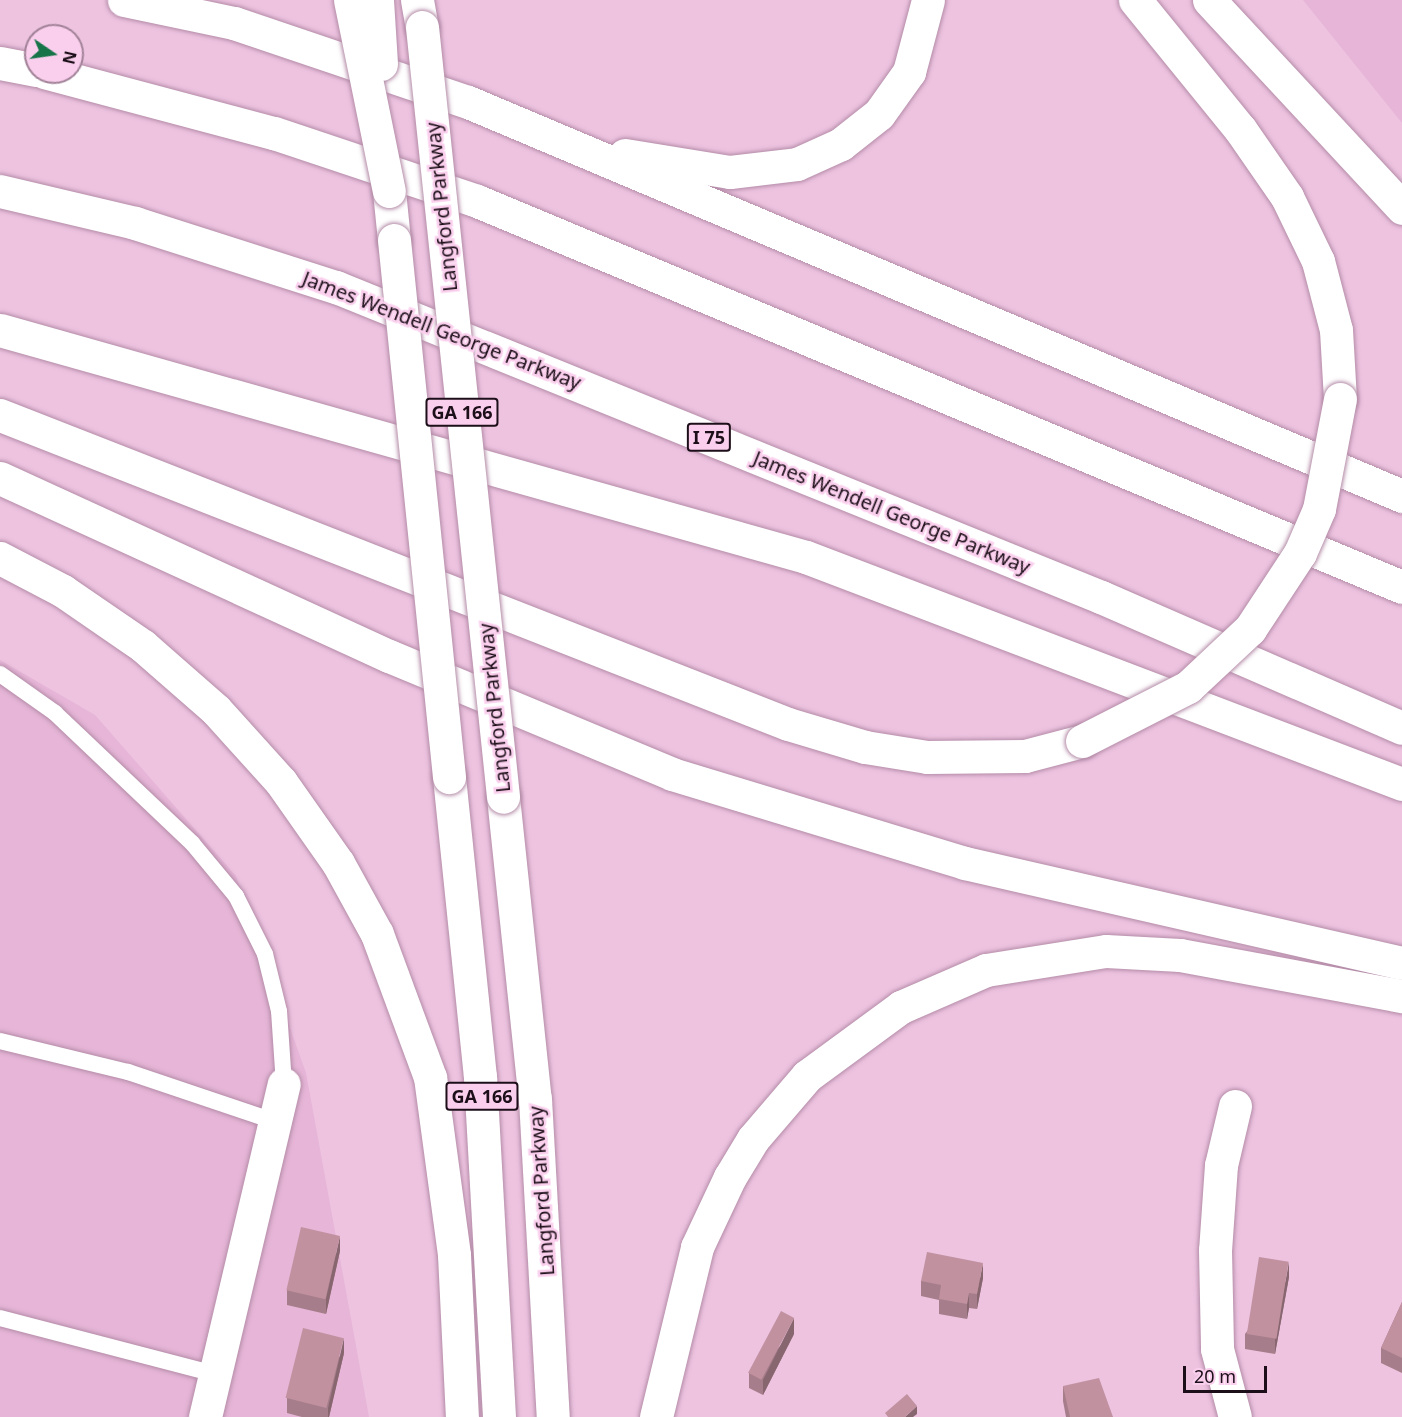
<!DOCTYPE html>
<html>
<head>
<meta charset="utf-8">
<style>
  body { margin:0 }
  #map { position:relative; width:1402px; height:1417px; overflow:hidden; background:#edc3e0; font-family:"Noto Sans",sans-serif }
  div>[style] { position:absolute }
  .built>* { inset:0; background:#e6b5d7 }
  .roads { filter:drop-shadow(0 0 2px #b48ca8) drop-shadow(0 0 2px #b48ca8) }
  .service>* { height:16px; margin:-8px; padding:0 8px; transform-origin:8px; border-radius:8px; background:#fff }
  .minor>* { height:33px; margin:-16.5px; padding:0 16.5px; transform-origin:16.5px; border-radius:16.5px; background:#fff }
  .motorway>* { height:33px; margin:-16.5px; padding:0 16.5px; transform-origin:16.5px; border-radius:16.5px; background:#fff }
  .bridges { filter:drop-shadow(0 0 2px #b48ca8) drop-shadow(0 0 2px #b48ca8) }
  .motorway-bridge>* { height:33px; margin:-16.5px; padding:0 16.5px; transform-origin:16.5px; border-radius:16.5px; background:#fff }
  .wall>* { inset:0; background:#a67d8a }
  .shaded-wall>* { inset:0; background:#876670 }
  .building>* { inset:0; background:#c191a0; transform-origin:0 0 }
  span { translate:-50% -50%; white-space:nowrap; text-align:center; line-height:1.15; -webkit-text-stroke:5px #facfed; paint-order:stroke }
  .shield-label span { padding:2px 4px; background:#facfed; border:2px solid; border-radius:4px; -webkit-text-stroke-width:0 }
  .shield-label { font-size:18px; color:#1d0f19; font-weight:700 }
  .street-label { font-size:20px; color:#1d0f19 }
  .north { position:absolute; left:24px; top:24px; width:60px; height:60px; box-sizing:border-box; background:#facfed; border:2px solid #a28298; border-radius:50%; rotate:103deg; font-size:16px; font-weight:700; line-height:24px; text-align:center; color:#1d0f19 }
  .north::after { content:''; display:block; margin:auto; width:21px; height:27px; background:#177449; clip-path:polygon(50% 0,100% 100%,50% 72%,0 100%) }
  .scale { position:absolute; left:1183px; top:1366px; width:84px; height:27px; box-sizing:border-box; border:3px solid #1d0f19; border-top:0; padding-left:8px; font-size:18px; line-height:21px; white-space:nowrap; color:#1d0f19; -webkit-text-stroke:4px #facfed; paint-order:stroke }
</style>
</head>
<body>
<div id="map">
  <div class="built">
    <div style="clip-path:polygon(1303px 0,1402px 0,1402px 123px)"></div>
    <div style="clip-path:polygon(0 660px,95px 715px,236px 876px,306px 1073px,369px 1417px,0 1417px)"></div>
  </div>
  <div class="roads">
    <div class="service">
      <div style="left:0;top:674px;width:67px;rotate:35.3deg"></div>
      <div style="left:55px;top:713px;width:189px;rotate:43.5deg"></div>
      <div style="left:192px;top:843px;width:69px;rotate:50.3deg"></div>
      <div style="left:236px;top:896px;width:65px;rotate:63.4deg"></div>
      <div style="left:265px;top:954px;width:59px;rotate:76.2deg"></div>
      <div style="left:279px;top:1011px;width:73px;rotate:86.1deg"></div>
      <div style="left:0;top:1041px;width:132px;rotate:13.6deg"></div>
      <div style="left:128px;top:1072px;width:157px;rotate:18.6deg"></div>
      <div style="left:0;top:1318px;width:222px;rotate:14.6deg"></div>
    </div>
    <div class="minor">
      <div style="left:1235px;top:1106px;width:61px;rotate:103.3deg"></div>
      <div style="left:1221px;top:1165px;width:85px;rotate:94deg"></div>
      <div style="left:1215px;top:1250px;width:99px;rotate:88.8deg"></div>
      <div style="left:1217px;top:1349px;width:70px;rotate:75.2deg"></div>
      <div style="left:205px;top:1417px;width:342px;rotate:-76.7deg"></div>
    </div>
    <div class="motorway">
      <div style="left:124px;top:0;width:112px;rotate:11.8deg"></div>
      <div style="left:234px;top:23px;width:247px;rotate:18.7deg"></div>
      <div style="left:468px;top:102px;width:1014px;rotate:22.87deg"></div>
      <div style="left:417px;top:0;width:27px;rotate:80deg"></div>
      <div style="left:1135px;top:0;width:166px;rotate:50.9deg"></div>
      <div style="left:1240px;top:129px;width:83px;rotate:55.3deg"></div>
      <div style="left:1287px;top:197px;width:71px;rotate:64.2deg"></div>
      <div style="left:1318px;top:261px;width:71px;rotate:75.4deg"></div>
      <div style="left:1336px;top:330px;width:69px;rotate:86.7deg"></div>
      <div style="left:1209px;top:0;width:284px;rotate:47.1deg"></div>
      <div style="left:0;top:63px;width:37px;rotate:11deg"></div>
      <div style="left:44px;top:72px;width:238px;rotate:14.9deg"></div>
      <div style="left:274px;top:133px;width:214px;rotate:18.5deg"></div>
      <div style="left:477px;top:201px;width:1002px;rotate:22.65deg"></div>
      <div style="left:625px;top:155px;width:106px;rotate:9.2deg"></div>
      <div style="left:730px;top:172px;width:67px;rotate:-6.8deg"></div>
      <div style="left:797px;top:164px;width:48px;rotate:-24.4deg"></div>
      <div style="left:841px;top:144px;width:48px;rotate:-38.3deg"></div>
      <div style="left:879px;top:114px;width:52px;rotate:-54.5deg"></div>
      <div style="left:909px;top:72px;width:74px;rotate:-75.2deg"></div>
      <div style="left:0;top:191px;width:139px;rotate:13.3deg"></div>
      <div style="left:135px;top:223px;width:211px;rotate:17.7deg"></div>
      <div style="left:336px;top:287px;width:825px;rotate:22.06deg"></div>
      <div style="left:1101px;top:597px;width:328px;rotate:23.5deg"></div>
      <div style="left:389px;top:191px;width:49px;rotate:84.2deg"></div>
      <div style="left:0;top:330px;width:837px;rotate:15.73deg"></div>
      <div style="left:806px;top:557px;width:638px;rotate:20.85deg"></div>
      <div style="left:0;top:415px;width:846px;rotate:21.41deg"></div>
      <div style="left:788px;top:724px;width:80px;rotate:16.6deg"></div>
      <div style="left:865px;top:747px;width:63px;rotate:9.2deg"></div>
      <div style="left:927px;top:757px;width:98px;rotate:-0.6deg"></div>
      <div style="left:1025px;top:756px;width:59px;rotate:-14.7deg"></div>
      <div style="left:0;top:478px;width:428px;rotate:24.6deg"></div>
      <div style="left:389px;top:656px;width:307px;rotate:22.6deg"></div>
      <div style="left:672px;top:774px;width:306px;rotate:16.9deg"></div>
      <div style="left:965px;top:863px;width:448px;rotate:12.9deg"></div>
      <div style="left:0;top:558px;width:71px;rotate:27.6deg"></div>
      <div style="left:63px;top:591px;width:97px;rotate:34.5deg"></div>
      <div style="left:143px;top:646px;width:97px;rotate:41.2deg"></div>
      <div style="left:216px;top:710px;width:97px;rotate:47.9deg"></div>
      <div style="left:281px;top:782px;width:99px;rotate:54.9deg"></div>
      <div style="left:338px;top:863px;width:81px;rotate:61.2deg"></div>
      <div style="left:377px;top:934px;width:153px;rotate:69.7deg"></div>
      <div style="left:430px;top:1077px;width:180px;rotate:82.3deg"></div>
      <div style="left:454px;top:1255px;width:162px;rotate:87.2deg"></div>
      <div style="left:449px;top:777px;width:302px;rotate:84.1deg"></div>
      <div style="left:480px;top:1077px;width:341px;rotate:86.8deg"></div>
      <div style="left:503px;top:797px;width:304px;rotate:84deg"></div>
      <div style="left:535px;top:1099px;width:319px;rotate:86.8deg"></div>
      <div style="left:656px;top:1417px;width:175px;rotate:-76.4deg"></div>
      <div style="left:697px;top:1247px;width:77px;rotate:-64.8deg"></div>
      <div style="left:730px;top:1177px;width:44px;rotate:-58.8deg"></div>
      <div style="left:753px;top:1139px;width:83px;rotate:-49.4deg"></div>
      <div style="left:807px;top:1076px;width:117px;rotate:-36.3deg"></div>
      <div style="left:901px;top:1007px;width:93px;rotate:-23.5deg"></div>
      <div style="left:986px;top:970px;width:121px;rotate:-9deg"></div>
      <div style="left:1106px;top:951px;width:74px;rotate:3.1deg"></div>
      <div style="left:1180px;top:955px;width:226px;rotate:10.5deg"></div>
    </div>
  </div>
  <div class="bridges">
    <div class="motorway-bridge">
      <div style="left:350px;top:0;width:195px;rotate:78.5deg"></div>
      <div style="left:377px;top:0;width:64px;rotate:86.4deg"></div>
      <div style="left:422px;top:27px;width:774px;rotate:83.99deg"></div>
      <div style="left:394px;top:240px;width:540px;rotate:84.15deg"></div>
      <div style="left:1082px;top:741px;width:119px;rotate:-27deg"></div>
      <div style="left:1188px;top:687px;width:85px;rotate:-43.1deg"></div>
      <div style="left:1250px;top:629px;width:91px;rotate:-56.7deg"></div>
      <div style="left:1300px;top:553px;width:48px;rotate:-66.6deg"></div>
      <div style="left:1319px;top:509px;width:112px;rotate:-79.2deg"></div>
    </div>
  </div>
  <div class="wall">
    <div style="clip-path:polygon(340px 1251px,326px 1314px,287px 1305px,287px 1290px)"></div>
    <div style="clip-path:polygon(1289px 1277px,1275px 1354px,1245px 1349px,1245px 1334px)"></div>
    <div style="clip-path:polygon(983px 1278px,977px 1309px,969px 1308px,967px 1319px,939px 1314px,939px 1300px,921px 1296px,921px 1281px)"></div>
    <div style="clip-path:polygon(1402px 1302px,1402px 1373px,1381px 1363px,1381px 1348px)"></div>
    <div style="clip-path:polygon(794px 1334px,763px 1395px,749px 1388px,749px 1373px)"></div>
    <div style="clip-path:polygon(344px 1353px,329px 1417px,302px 1417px,287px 1413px,287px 1398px)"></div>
    <div style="clip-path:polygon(1063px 1386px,1113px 1417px,1066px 1417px,1063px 1401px)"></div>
  </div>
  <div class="shaded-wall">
    <div style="clip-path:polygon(340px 1236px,340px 1251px,326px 1314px,326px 1299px)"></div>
    <div style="clip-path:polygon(1289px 1262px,1289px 1277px,1275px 1354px,1275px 1339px)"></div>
    <div style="clip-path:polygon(983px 1263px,983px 1278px,977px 1309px,977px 1294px)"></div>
    <div style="clip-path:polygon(969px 1293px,969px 1308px,967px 1319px,967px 1304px)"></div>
    <div style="clip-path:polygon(794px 1318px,794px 1334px,763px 1395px,763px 1380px)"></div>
    <div style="clip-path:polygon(344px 1338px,344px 1353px,329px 1417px,328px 1417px,328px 1408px)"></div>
    <div style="clip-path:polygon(917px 1406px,917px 1414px,913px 1417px,905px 1417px)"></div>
  </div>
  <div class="building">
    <div style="left:301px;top:1227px;width:40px;height:65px;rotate:13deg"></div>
    <div style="clip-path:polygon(927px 1252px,983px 1263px,977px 1294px,969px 1293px,967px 1304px,939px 1299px,941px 1285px,921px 1281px)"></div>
    <div style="left:1259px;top:1257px;width:30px;height:78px;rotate:9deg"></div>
    <div style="clip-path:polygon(1402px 1302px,1402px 1358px,1381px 1348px)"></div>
    <div style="left:781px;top:1311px;width:15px;height:70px;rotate:28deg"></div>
    <div style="left:303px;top:1328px;width:42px;height:72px;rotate:14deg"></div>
    <div style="clip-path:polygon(1099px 1378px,1113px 1417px,1070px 1417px,1063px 1386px)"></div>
    <div style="clip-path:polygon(907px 1394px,917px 1406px,905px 1417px,888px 1417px,885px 1413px)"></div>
  </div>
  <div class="shield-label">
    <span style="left:462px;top:412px">GA 166</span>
    <span style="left:709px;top:437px">I 75</span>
    <span style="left:482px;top:1096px">GA 166</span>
  </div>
  <div class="street-label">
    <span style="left:441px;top:207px;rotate:-96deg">Langford Parkway</span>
    <span style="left:442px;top:330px;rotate:21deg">James Wendell George Parkway</span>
    <span style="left:892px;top:512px;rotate:22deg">James Wendell George Parkway</span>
    <span style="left:494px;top:708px;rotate:-96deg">Langford Parkway</span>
    <span style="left:541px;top:1191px;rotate:-94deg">Langford Parkway</span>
  </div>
  <div class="north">N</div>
  <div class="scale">20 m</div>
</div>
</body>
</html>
